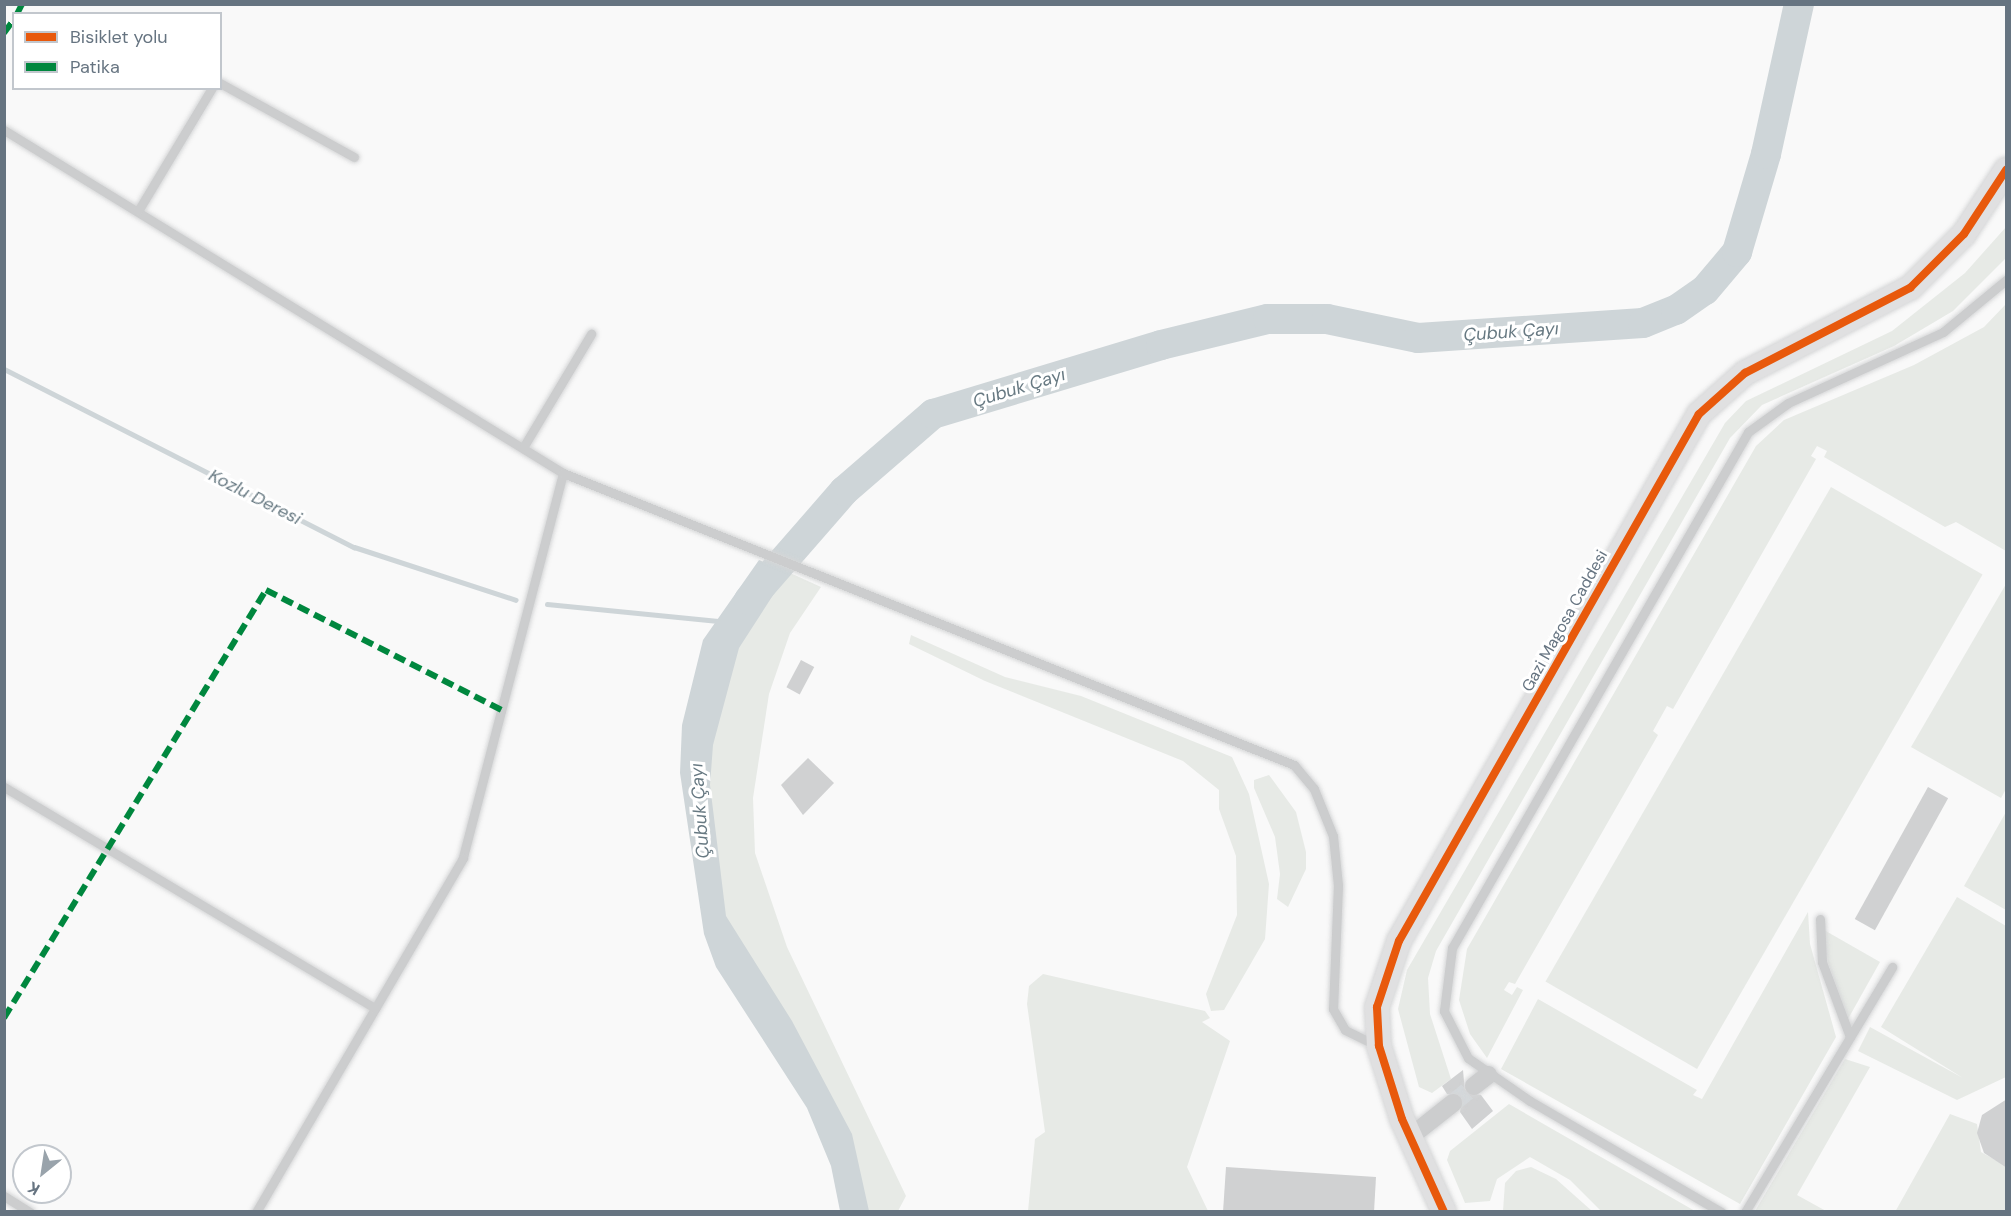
<!DOCTYPE html>
<html>
<head>
<meta charset="utf-8">
<style>
  body { margin:0 }
  #map { position:relative; width:2011px; height:1216px; overflow:hidden; background:#f9f9f9; font-family:"DM Sans",sans-serif }
  div>[style] { position:absolute }
  .green>* { inset:0; background:#e7eae6; transform-origin:0 0 }
  .water>* { inset:0; background:#ced5d8 }
  .stream>* { height:5px; margin:-2.5px; padding:0 2.5px; transform-origin:2.5px; border-radius:2.5px; background:#ced5d8 }
  .river>* { height:30px; margin:-15px; padding:0 15px; transform-origin:15px; border-radius:15px; background:#ced5d8 }
  .building>* { inset:0; background:#d0d1d2; transform-origin:0 0 }
  .street-tunnel>* { height:18px; margin-top:-9px; transform-origin:0; background:repeating-linear-gradient(90deg,#d4d8db 0 18px,transparent 0 27px) }
  .roads { filter:drop-shadow(0 0 2px #d5d6d7) drop-shadow(0 0 2px #d5d6d7) }
  .lane>* { height:9px; margin:-4.5px; padding:0 4.5px; transform-origin:4.5px; border-radius:4.5px; background:#cccdce }
  .street>* { height:18px; margin:-9px; padding:0 9px; transform-origin:9px; border-radius:9px; background:#cccdce }
  .secondary>* { height:24px; margin:-12px; padding:0 12px; transform-origin:12px; border-radius:12px; background:#e0e0e1 }
  .quiet>* { height:6px; margin-top:-3px; transform-origin:0; background:repeating-linear-gradient(90deg,#00873e 0 12px,transparent 0 18px) }
  .cycleway>* { height:8px; margin:-4px; padding:0 4px; transform-origin:4px; border-radius:4px; background:#e8590c }
  span { translate:-50% -50%; white-space:nowrap; text-align:center; line-height:1.15; -webkit-text-stroke:6px #fff; paint-order:stroke }
  .street-label { font-size:16px; color:#667481 }
  .water-label { font-size:18px; color:#677982; font-style:italic }
  .frame { position:absolute; inset:0; border:6px solid #667481; pointer-events:none }
  .legend { position:absolute; left:12px; top:12px; width:210px; height:78px; box-sizing:border-box; background:#fff; border:2px solid #c2c7cd; margin:0; padding:8px 10px; list-style:none; font-size:18px; color:#667481 }
  .legend li { display:flex; align-items:center; gap:12px; height:30px }
  .legend b { width:30px; border:2px solid #c2c7cd }
  .north { position:absolute; left:12px; top:1144px; width:60px; height:60px; box-sizing:border-box; background:#fff; border:2px solid #c2c7cd; border-radius:50%; rotate:210deg; font-size:16px; font-weight:700; line-height:24px; text-align:center; color:#667481 }
  .north::after { content:''; display:block; margin:auto; width:21px; height:27px; background:#99a3ab; clip-path:polygon(50% 0,100% 100%,50% 72%,0 100%) }
</style>
</head>
<body>
<div id="map">
  <div class="green">
    <div style="clip-path:polygon(2006px 227px,2006px 258px,1953px 311px,1894px 346px,1762px 405px,1730px 438px,1436px 951px,1428px 978px,1430px 1014px,1451px 1079px,1432px 1093px,1419px 1087px,1398px 1009px,1407px 970px,1725px 423px,1746px 401px,1892px 331px,1965px 273px)"></div>
    <div style="clip-path:polygon(2006px 304px,2006px 551px,1956px 522px,1945px 527px,1824px 457px,1827px 451px,1817px 446px,1811px 456px,1816px 459px,1673px 709px,1667px 706px,1653px 731px,1658px 735px,1515px 984px,1509px 982px,1504px 990px,1512px 995px,1517px 987px,1523px 990px,1487px 1058px,1470px 1034px,1459px 1000px,1467px 949px,1756px 446px,1784px 420px,1914px 365px,1984px 327px)"></div>
    <div style="left:1831px;top:487px;width:175px;height:571px;rotate:30deg"></div>
    <div style="clip-path:polygon(788px 572px,821px 587px,790px 633px,769px 694px,753px 798px,755px 853px,787px 947px,906px 1196px,898px 1211px,864px 1211px,729px 933px,717px 893px,705px 744px,733px 640px)"></div>
    <div style="clip-path:polygon(2006px 584px,2006px 789px,2001px 798px,1911px 747px)"></div>
    <div style="clip-path:polygon(911px 635px,1005px 677px,1081px 696px,1232px 757px,1249px 794px,1269px 884px,1265px 939px,1224px 1010px,1211px 1011px,1206px 994px,1237px 915px,1236px 856px,1219px 809px,1219px 790px,1183px 761px,985px 681px,909px 644px)"></div>
    <div style="clip-path:polygon(1269px 775px,1296px 812px,1306px 852px,1306px 869px,1288px 907px,1277px 899px,1280px 874px,1275px 837px,1254px 788px,1254px 780px)"></div>
    <div style="clip-path:polygon(2006px 812px,2006px 910px,1964px 886px)"></div>
    <div style="clip-path:polygon(1957px 897px,2006px 926px,2006px 1077px,1957px 1100px,1858px 1051px,1870px 1027px,1963px 1078px,1881px 1027px)"></div>
    <div style="clip-path:polygon(1808px 912px,1810px 944px,1836px 1037px,1740px 1204px,1501px 1069px,1538px 999px,1697px 1090px,1693px 1095px,1702px 1099px)"></div>
    <div style="clip-path:polygon(1824px 930px,1880px 962px,1848px 1019px,1828px 963px)"></div>
    <div style="clip-path:polygon(1043px 974px,1205px 1011px,1210px 1018px,1202px 1022px,1230px 1041px,1187px 1167px,1208px 1211px,1028px 1211px,1035px 1139px,1045px 1132px,1027px 1004px,1029px 986px)"></div>
    <div style="clip-path:polygon(1845px 1059px,1870px 1067px,1797px 1195px,1826px 1211px,1755px 1211px)"></div>
    <div style="clip-path:polygon(1509px 1104px,1695px 1211px,1601px 1211px,1570px 1180px,1530px 1157px,1497px 1179px,1490px 1201px,1465px 1203px,1447px 1160px,1450px 1151px)"></div>
    <div style="clip-path:polygon(1950px 1114px,1977px 1124px,1981px 1152px,2006px 1166px,2006px 1211px,1895px 1212px)"></div>
    <div style="clip-path:polygon(1531px 1167px,1556px 1179px,1592px 1211px,1503px 1211px,1505px 1183px,1516px 1171px)"></div>
  </div>
  <div class="water">
    <div style="clip-path:polygon(759px 560px,788px 572px,739px 648px,713px 745px,710px 785px,726px 916px,792px 1021px,852px 1134px,869px 1211px,840px 1211px,831px 1166px,807px 1108px,716px 967px,704px 934px,680px 773px,682px 725px,703px 640px)"></div>
  </div>
  <div class="stream">
    <div style="left:4px;top:369px;width:393px;rotate:27deg"></div>
    <div style="left:354px;top:547px;width:170px;rotate:18.1deg"></div>
    <div style="left:547px;top:604px;width:172px;rotate:5.7deg"></div>
  </div>
  <div class="river">
    <div style="left:749px;top:600px;width:145px;rotate:-48.9deg"></div>
    <div style="left:844px;top:491px;width:118px;rotate:-40.9deg"></div>
    <div style="left:933px;top:414px;width:238px;rotate:-16.8deg"></div>
    <div style="left:1161px;top:345px;width:110px;rotate:-13.7deg"></div>
    <div style="left:1268px;top:319px;width:59px"></div>
    <div style="left:1327px;top:319px;width:93px;rotate:11.8deg"></div>
    <div style="left:1418px;top:338px;width:225px;rotate:-3.8deg"></div>
    <div style="left:1643px;top:323px;width:35px;rotate:-22deg"></div>
    <div style="left:1676px;top:310px;width:35px;rotate:-35deg"></div>
    <div style="left:1705px;top:290px;width:50px;rotate:-49.9deg"></div>
    <div style="left:1737px;top:252px;width:102px;rotate:-73.5deg"></div>
    <div style="left:1766px;top:154px;width:154px;rotate:-77.6deg"></div>
  </div>
  <div class="building">
    <div style="left:801px;top:660px;width:15px;height:31px;rotate:28deg"></div>
    <div style="clip-path:polygon(808px 758px,834px 783px,803px 815px,781px 785px)"></div>
    <div style="left:1928px;top:787px;width:23px;height:151px;rotate:29deg"></div>
    <div style="clip-path:polygon(1463px 1070px,1465px 1092px,1481px 1095px,1493px 1111px,1472px 1129px,1460px 1112px,1462px 1097px,1447px 1094px,1442px 1086px)"></div>
    <div style="clip-path:polygon(2007px 1099px,2007px 1168px,1984px 1153px,1977px 1133px,1982px 1115px)"></div>
    <div style="clip-path:polygon(1226px 1167px,1376px 1177px,1374px 1212px,1223px 1212px)"></div>
  </div>
  <div class="street-tunnel">
    <div style="left:1453px;top:1103px;width:27px;rotate:-39deg"></div>
  </div>
  <div class="roads">
    <div class="lane">
      <div style="left:220px;top:83px;width:153px;rotate:28.9deg"></div>
      <div style="left:4px;top:130px;width:656px;rotate:31.53deg"></div>
      <div style="left:563px;top:473px;width:398px;rotate:104.6deg"></div>
      <div style="left:463px;top:858px;width:410px;rotate:120.3deg"></div>
      <div style="left:138px;top:211px;width:144px;rotate:-59deg"></div>
      <div style="left:524px;top:446px;width:131px;rotate:-59.1deg"></div>
      <div style="left:563px;top:473px;width:787px;rotate:21.77deg"></div>
      <div style="left:1294px;top:765px;width:31px;rotate:50deg"></div>
      <div style="left:1314px;top:789px;width:51px;rotate:68deg"></div>
      <div style="left:1333px;top:836px;width:49px;rotate:84.2deg"></div>
      <div style="left:1338px;top:885px;width:124px;rotate:92.3deg"></div>
      <div style="left:1333px;top:1009px;width:24px;rotate:60deg"></div>
      <div style="left:1345px;top:1030px;width:37px;rotate:26deg"></div>
      <div style="left:4px;top:787px;width:432px;rotate:30.8deg"></div>
      <div style="left:1820px;top:919px;width:43px;rotate:87.3deg"></div>
      <div style="left:1822px;top:962px;width:80px;rotate:69.5deg"></div>
      <div style="left:4px;top:1196px;width:31px;rotate:32deg"></div>
      <div style="left:1721px;top:1212px;width:221px;rotate:-149.8deg"></div>
      <div style="left:1530px;top:1101px;width:75px;rotate:-145.3deg"></div>
      <div style="left:1468px;top:1058px;width:53px;rotate:-117.1deg"></div>
      <div style="left:1444px;top:1011px;width:64px;rotate:-82.8deg"></div>
      <div style="left:1452px;top:948px;width:595px;rotate:-60.16deg"></div>
      <div style="left:1748px;top:432px;width:49px;rotate:-35.9deg"></div>
      <div style="left:1788px;top:403px;width:170px;rotate:-24.6deg"></div>
      <div style="left:1943px;top:332px;width:82px;rotate:-39.5deg"></div>
      <div style="left:1745px;top:1212px;width:286px;rotate:-59deg"></div>
    </div>
    <div class="street">
      <div style="left:1474px;top:1086px;width:18px;rotate:-38deg"></div>
      <div style="left:1410px;top:1137px;width:55px;rotate:-38.3deg"></div>
    </div>
    <div class="secondary">
      <div style="left:1444px;top:1212px;width:102px;rotate:-114.3deg"></div>
      <div style="left:1402px;top:1119px;width:77px;rotate:-107.5deg"></div>
      <div style="left:1379px;top:1046px;width:39px;rotate:-93deg"></div>
      <div style="left:1377px;top:1007px;width:70px;rotate:-71.6deg"></div>
      <div style="left:1399px;top:941px;width:606px;rotate:-60.35deg"></div>
      <div style="left:1699px;top:414px;width:62px;rotate:-41.7deg"></div>
      <div style="left:1745px;top:373px;width:186px;rotate:-27.3deg"></div>
      <div style="left:1910px;top:288px;width:76px;rotate:-45deg"></div>
      <div style="left:1964px;top:234px;width:77px;rotate:-56.7deg"></div>
    </div>
  </div>
  <div class="quiet">
    <div style="left:17px;top:14px;width:11px;rotate:-63deg"></div>
    <div style="left:4px;top:33px;width:17px;rotate:-54deg"></div>
    <div style="left:4px;top:1018px;width:502px;rotate:-58.53deg"></div>
    <div style="left:266px;top:590px;width:266px;rotate:27deg"></div>
  </div>
  <div class="cycleway">
    <div style="left:1444px;top:1212px;width:102px;rotate:-114.3deg"></div>
    <div style="left:1402px;top:1119px;width:77px;rotate:-107.5deg"></div>
    <div style="left:1379px;top:1046px;width:39px;rotate:-93deg"></div>
    <div style="left:1377px;top:1007px;width:70px;rotate:-71.6deg"></div>
    <div style="left:1399px;top:941px;width:606px;rotate:-60.35deg"></div>
    <div style="left:1699px;top:414px;width:62px;rotate:-41.7deg"></div>
    <div style="left:1745px;top:373px;width:186px;rotate:-27.3deg"></div>
    <div style="left:1910px;top:288px;width:76px;rotate:-45deg"></div>
    <div style="left:1964px;top:234px;width:77px;rotate:-56.7deg"></div>
  </div>
  <div class="street-label">
    <span style="left:1565px;top:621px;rotate:-61deg">Gazi Magosa Caddesi</span>
  </div>
  <div class="water-label">
    <span style="left:1511px;top:332px;rotate:-4deg">Çubuk Çayı</span>
    <span style="left:1019px;top:388px;rotate:-17deg">Çubuk Çayı</span>
    <span style="left:255px;top:497px;rotate:27deg">Kozlu Deresi</span>
    <span style="left:700px;top:811px;rotate:-94deg">Çubuk Çayı</span>
  </div>
  <div class="frame"></div>
  <ul class="legend">
  <li><b style="height:8px;background:#e8590c"></b>Bisiklet yolu</li>
  <li><b style="height:8px;background:#00873e"></b>Patika</li>
  </ul>
  <div class="north">K</div>
</div>
</body>
</html>
